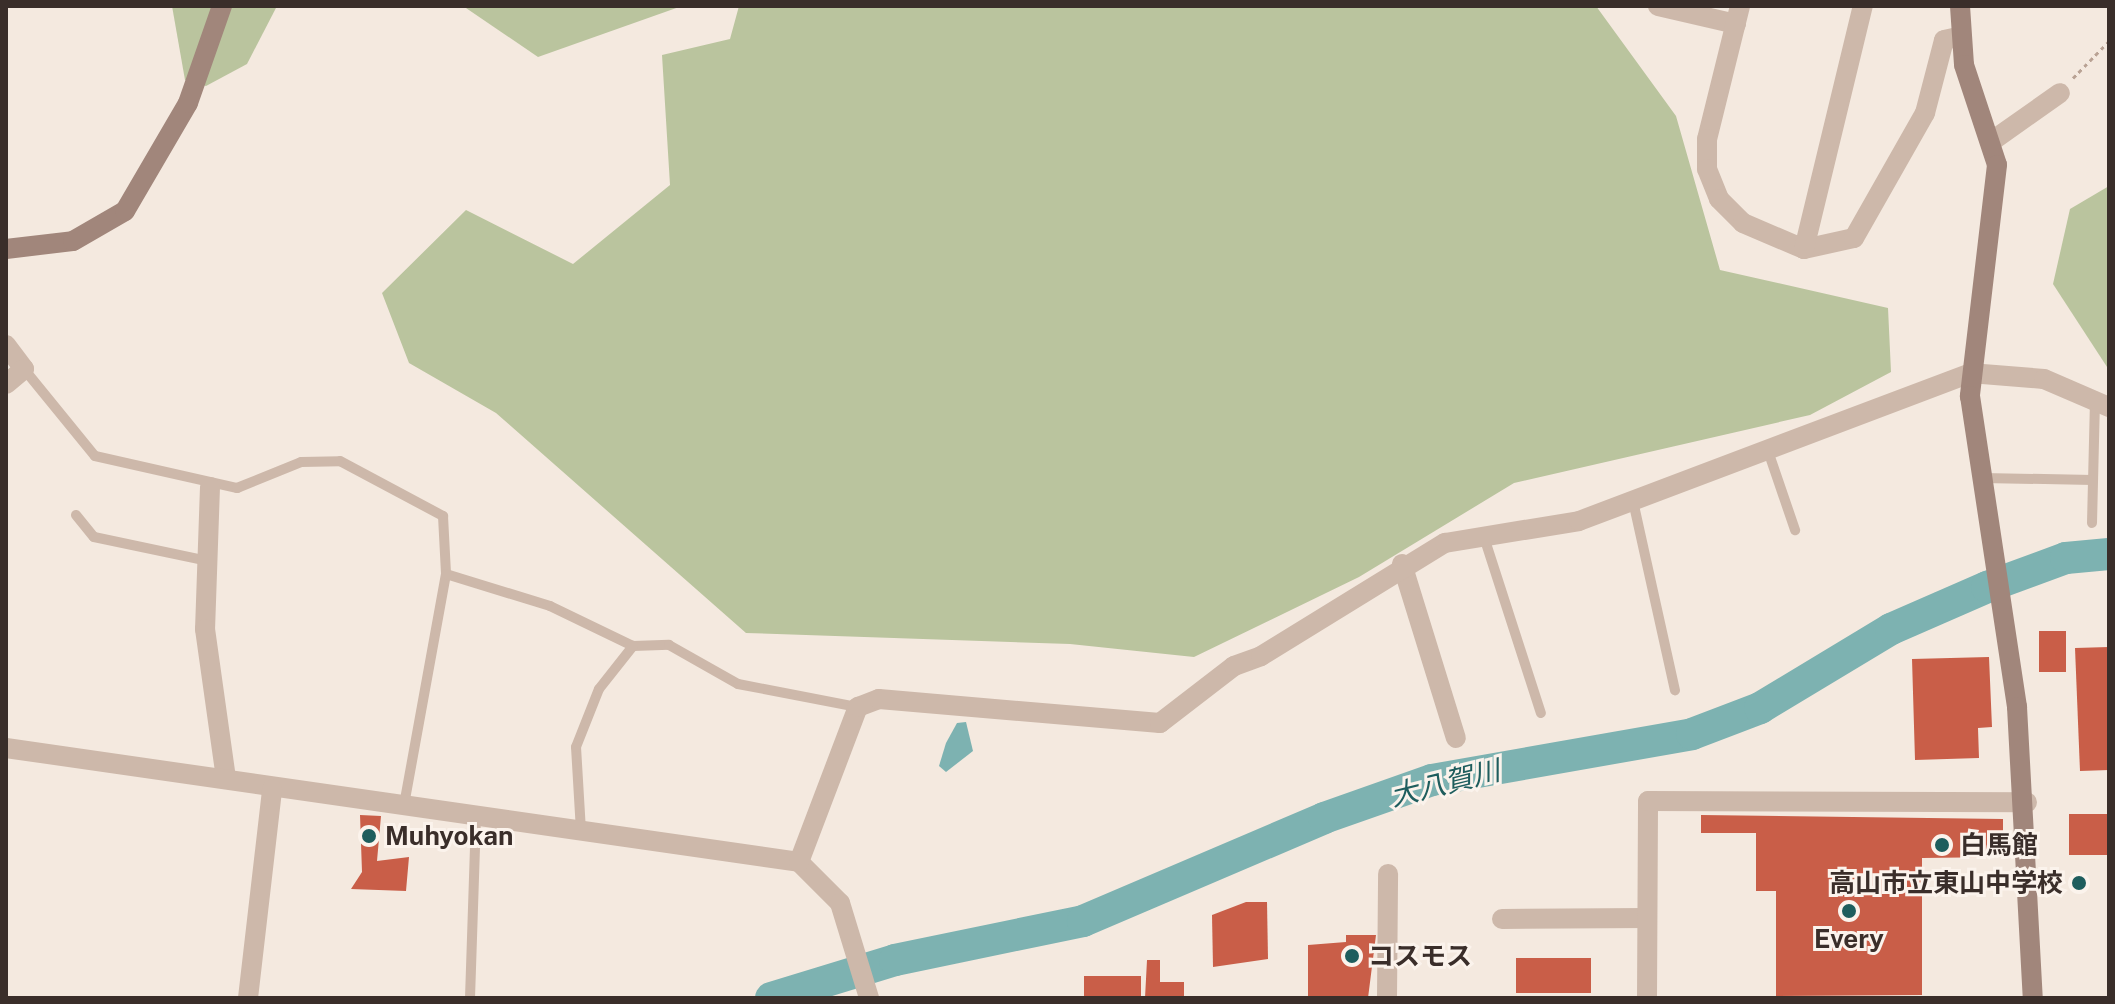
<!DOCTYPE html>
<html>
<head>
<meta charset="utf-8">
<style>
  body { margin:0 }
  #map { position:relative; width:2115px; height:1004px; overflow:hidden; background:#f4e9df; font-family:"Public Sans","Noto Sans JP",sans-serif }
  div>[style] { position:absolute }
  .green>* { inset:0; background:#bac49e }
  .water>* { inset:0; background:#7db2b1 }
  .river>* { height:32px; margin:-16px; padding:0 16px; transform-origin:16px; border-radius:16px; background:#7db2b1 }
  .building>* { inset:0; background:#c95e48; transform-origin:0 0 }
  .path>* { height:3px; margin-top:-1.5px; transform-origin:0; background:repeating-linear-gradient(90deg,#b9a294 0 4px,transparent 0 8px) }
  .lane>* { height:10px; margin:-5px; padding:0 5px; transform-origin:5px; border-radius:5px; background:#cdb8aa }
  .street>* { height:20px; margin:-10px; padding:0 10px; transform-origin:10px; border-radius:10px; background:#cdb8aa }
  .secondary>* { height:20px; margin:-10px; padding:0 10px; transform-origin:10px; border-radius:10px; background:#a1867b }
  .dots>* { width:22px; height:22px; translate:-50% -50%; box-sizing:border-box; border:4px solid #fbf3ec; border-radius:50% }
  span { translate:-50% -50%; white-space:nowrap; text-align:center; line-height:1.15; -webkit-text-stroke:6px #fbf3ec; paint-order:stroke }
  .poi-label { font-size:26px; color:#3a2e2a; font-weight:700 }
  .left { translate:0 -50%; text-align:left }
  .right { translate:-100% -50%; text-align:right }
  .water-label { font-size:28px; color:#1e5d5d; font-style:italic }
  .frame { position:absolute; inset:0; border:8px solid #3a2e2a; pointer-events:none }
</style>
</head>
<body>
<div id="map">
  <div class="green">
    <div style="clip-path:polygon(172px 6px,277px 6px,247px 64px,206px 86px,185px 80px)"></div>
    <div style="clip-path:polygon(463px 6px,682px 6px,538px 57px)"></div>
    <div style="clip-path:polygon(739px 6px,1596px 6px,1676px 116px,1720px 270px,1888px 308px,1891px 372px,1810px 415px,1514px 483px,1359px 577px,1194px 657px,1070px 644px,746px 633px,496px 413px,409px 363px,382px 293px,466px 210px,573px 264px,670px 185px,662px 55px,730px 39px)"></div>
    <div style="clip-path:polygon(2109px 186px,2109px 370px,2053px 284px,2070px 209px)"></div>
  </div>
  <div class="water">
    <div style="clip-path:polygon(966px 722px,973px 751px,946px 772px,939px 766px,946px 743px,957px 723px)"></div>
  </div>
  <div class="river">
    <div style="left:771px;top:998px;width:130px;rotate:-17deg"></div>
    <div style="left:895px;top:960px;width:192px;rotate:-11.7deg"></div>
    <div style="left:1083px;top:921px;width:262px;rotate:-23.1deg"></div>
    <div style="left:1324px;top:818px;width:114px;rotate:-19.4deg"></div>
    <div style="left:1432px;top:780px;width:264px;rotate:-10deg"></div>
    <div style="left:1692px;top:734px;width:73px;rotate:-20.9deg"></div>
    <div style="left:1760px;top:708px;width:153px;rotate:-31.1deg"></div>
    <div style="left:1891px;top:629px;width:105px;rotate:-23.6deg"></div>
    <div style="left:1987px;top:587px;width:84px;rotate:-20.2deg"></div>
    <div style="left:2066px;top:558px;width:43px;rotate:-5.3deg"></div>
  </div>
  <div class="building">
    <div style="left:2039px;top:631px;width:27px;height:41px"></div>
    <div style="clip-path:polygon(2109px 647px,2109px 770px,2080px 771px,2075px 648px)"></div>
    <div style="clip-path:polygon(1989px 657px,1992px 727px,1978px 728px,1979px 758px,1915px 760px,1912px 659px)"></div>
    <div style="left:2069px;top:814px;width:40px;height:41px"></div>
    <div style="clip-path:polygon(360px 815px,381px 816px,377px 861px,409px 857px,406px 891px,351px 889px,362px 872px)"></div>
    <div style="clip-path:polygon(1701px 815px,2003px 819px,2003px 857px,1922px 858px,1922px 995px,1776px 996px,1776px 891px,1756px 891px,1756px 833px,1701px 833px)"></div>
    <div style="clip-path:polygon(1246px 902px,1267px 902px,1268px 959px,1213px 967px,1212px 915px)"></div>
    <div style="clip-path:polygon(1346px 935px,1376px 935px,1368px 998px,1308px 998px,1308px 945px,1346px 942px)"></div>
    <div style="left:1591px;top:958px;width:35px;height:75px;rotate:90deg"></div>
    <div style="clip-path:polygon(1147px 960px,1160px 960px,1160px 982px,1184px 982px,1184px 998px,1145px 998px)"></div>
    <div style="left:1084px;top:976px;width:57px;height:22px"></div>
  </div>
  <div class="path">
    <div style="left:2073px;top:78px;width:52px;rotate:-45.8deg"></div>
  </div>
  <div class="lane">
    <div style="left:24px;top:369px;width:112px;rotate:50.8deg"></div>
    <div style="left:95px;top:456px;width:146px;rotate:12.7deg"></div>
    <div style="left:237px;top:488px;width:69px;rotate:-22.1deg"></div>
    <div style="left:301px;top:462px;width:39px;rotate:-1deg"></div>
    <div style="left:340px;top:461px;width:117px;rotate:28.1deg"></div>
    <div style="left:443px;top:516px;width:58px;rotate:87deg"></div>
    <div style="left:446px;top:574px;width:235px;rotate:100.3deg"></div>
    <div style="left:1767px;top:448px;width:87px;rotate:71.1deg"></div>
    <div style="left:1982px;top:478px;width:111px;rotate:1deg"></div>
    <div style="left:1633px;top:501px;width:194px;rotate:77.5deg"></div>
    <div style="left:76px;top:515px;width:28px;rotate:51deg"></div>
    <div style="left:94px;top:537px;width:111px;rotate:11.9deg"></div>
    <div style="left:2092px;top:523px;width:121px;rotate:-88.6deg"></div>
    <div style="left:1484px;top:537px;width:185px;rotate:72.1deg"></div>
    <div style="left:446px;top:574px;width:109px;rotate:17.1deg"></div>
    <div style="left:550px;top:606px;width:92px;rotate:25.7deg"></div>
    <div style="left:633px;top:646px;width:36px;rotate:-2deg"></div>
    <div style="left:669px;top:645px;width:79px;rotate:29.5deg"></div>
    <div style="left:738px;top:684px;width:122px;rotate:10.9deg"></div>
    <div style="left:581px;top:831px;width:84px;rotate:-93.4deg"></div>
    <div style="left:576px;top:747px;width:62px;rotate:-68.4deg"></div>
    <div style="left:599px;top:689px;width:55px;rotate:-51.7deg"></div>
    <div style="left:470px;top:998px;width:181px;rotate:-88.1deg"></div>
  </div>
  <div class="street">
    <div style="left:1658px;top:6px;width:80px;rotate:13deg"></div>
    <div style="left:1740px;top:6px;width:137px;rotate:103.9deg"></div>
    <div style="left:1707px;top:139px;width:30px;rotate:90deg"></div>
    <div style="left:1707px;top:169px;width:32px;rotate:68deg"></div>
    <div style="left:1719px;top:199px;width:34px;rotate:45deg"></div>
    <div style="left:1743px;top:223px;width:66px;rotate:23.1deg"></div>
    <div style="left:1804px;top:249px;width:51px;rotate:-12.4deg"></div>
    <div style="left:1854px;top:238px;width:144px;rotate:-60.4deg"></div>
    <div style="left:1925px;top:113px;width:75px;rotate:-75.4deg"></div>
    <div style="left:1944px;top:40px;width:14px;rotate:-12deg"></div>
    <div style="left:1992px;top:141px;width:83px;rotate:-35.2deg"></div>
    <div style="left:1804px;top:249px;width:250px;rotate:-76.4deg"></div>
    <div style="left:6px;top:345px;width:30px;rotate:53deg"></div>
    <div style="left:24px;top:369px;width:23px;rotate:140deg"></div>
    <div style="left:210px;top:487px;width:142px;rotate:92deg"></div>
    <div style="left:205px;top:629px;width:151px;rotate:82deg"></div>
    <div style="left:1402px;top:564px;width:182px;rotate:72.8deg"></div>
    <div style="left:6px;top:748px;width:801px;rotate:8.18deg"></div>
    <div style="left:799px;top:862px;width:58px;rotate:45deg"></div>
    <div style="left:840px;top:903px;width:99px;rotate:73deg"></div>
    <div style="left:799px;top:862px;width:166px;rotate:-69.2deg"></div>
    <div style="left:858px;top:707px;width:22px;rotate:-21deg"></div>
    <div style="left:879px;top:699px;width:282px;rotate:4.9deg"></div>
    <div style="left:1160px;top:723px;width:93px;rotate:-37.6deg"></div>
    <div style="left:1234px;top:666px;width:29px;rotate:-20deg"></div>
    <div style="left:1261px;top:656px;width:216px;rotate:-31.6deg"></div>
    <div style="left:1445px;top:543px;width:136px;rotate:-9.3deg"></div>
    <div style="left:1579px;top:521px;width:418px;rotate:-20.7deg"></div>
    <div style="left:1970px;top:373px;width:74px;rotate:4.6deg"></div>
    <div style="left:2044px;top:379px;width:71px;rotate:23.3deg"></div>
    <div style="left:1502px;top:919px;width:145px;rotate:-0.4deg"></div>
    <div style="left:248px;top:998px;width:210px;rotate:-83.4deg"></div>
    <div style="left:1387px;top:998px;width:124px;rotate:-89.5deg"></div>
    <div style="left:1647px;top:998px;width:197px;rotate:-89.7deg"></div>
    <div style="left:1648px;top:801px;width:379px;rotate:0.2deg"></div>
  </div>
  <div class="secondary">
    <div style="left:1960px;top:6px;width:59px;rotate:86.1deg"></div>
    <div style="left:1964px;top:65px;width:105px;rotate:71.7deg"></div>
    <div style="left:1997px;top:165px;width:233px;rotate:96.7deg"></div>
    <div style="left:1970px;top:396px;width:315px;rotate:81.4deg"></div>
    <div style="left:2017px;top:707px;width:291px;rotate:86.9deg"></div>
    <div style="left:6px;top:249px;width:67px;rotate:-6.8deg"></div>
    <div style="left:73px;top:241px;width:60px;rotate:-30deg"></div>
    <div style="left:125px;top:211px;width:125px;rotate:-59.7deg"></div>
    <div style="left:188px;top:103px;width:103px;rotate:-70.7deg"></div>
  </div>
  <div class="dots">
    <div style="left:369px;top:836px;background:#1e5d5d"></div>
    <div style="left:1942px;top:845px;background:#1e5d5d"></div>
    <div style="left:2079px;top:883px;background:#1e5d5d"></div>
    <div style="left:1849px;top:911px;background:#1e5d5d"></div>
    <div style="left:1352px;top:956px;background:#1e5d5d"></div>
  </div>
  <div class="poi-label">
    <span class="left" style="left:385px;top:836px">Muhyokan</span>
    <span class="left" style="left:1960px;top:845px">白馬館</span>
    <span class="right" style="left:2063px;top:883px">高山市立東山中学校</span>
    <span style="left:1849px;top:939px">Every</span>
    <span class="left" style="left:1368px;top:956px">コスモス</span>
  </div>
  <div class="water-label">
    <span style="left:1445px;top:783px;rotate:-14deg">大八賀川</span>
  </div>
  <div class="frame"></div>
</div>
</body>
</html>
